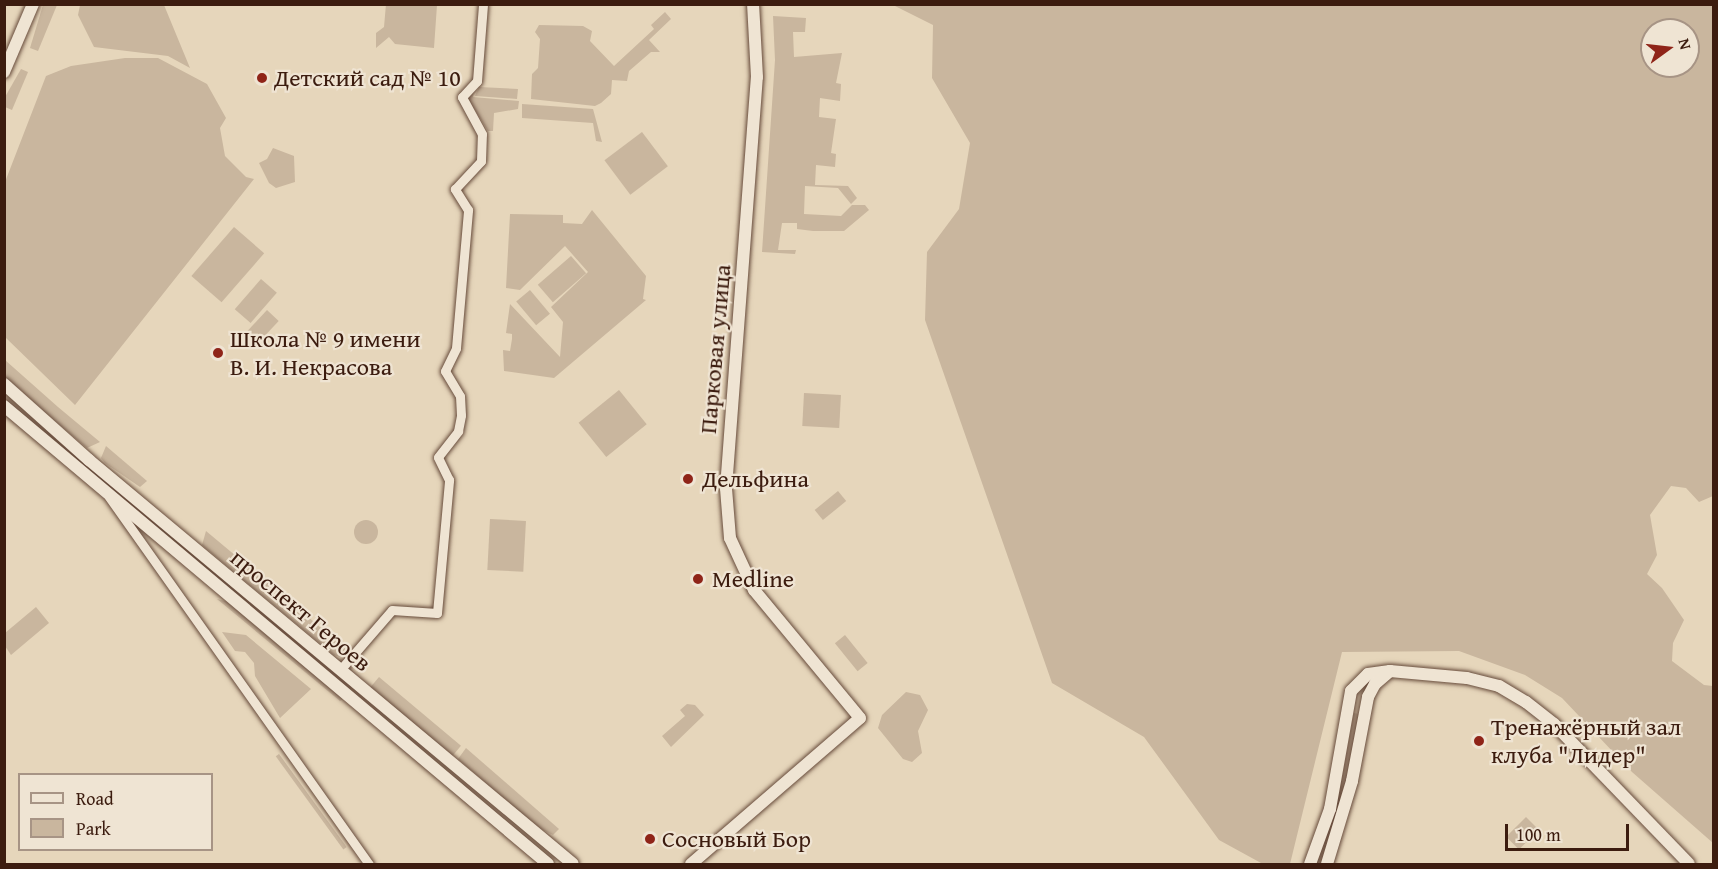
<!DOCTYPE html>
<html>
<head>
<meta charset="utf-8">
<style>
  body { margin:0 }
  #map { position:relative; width:1718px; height:869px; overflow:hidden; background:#e6d6bb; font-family:"Gentium Book Plus",serif }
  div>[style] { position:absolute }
  .green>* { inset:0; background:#c9b69e; transform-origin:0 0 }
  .round { border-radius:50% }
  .roads { filter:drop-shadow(0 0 2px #664a3a) drop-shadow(0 0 2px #664a3a) }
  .street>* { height:9px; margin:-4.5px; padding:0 4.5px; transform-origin:4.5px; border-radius:4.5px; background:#efe4d3 }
  .secondary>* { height:12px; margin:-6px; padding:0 6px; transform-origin:6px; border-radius:6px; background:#efe4d3 }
  .dots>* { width:16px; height:16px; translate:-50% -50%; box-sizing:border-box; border:3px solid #efe4d3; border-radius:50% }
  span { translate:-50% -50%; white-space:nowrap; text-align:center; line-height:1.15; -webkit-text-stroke:4.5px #efe4d3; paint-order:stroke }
  .poi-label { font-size:24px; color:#3c1c0f }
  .left { translate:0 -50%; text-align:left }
  .street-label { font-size:24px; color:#3c1c0f }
  .frame { position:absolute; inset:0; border:6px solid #3c1c0f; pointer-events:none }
  .legend { position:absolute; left:18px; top:773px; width:195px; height:78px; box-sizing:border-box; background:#efe4d3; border:2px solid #a79485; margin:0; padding:8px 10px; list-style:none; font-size:18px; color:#3c1c0f }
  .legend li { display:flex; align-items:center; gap:12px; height:30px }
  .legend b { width:30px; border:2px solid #a79485 }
  .north { position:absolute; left:1640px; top:18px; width:60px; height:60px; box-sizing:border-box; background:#efe4d3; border:2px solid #a79485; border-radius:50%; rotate:75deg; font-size:16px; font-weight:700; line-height:24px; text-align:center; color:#3c1c0f }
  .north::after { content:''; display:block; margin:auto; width:21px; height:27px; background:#8f2418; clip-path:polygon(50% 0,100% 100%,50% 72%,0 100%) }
  .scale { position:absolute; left:1505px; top:824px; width:124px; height:27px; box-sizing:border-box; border:3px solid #3c1c0f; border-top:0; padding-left:8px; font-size:18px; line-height:21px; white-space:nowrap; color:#3c1c0f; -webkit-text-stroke:4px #efe4d3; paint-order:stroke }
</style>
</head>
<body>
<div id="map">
  <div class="green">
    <div style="clip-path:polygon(386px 4px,437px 5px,434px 48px,395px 44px,389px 37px,376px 48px,376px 33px,384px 27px)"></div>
    <div style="clip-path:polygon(43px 5px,57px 5px,38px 51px,30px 48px)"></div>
    <div style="clip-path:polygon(80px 5px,164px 5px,190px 68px,168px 56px,94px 47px,78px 15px)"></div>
    <div style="clip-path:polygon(evenodd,893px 5px,1713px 5px,1713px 496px,1699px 502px,1686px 488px,1671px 486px,1650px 515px,1657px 555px,1647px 574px,1662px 588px,1684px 620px,1673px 643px,1672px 661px,1704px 685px,1713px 686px,1713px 843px,1632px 772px,1562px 698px,1525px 675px,1459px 651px,1342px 652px,1290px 864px,1261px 863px,1219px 840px,1144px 737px,1052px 683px,925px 320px,927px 252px,959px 209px,970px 143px,932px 78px,933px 25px,893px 5px,1652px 30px,1688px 30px,1688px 66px,1652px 66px,1652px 30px)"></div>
    <div style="clip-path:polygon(665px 12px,671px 19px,649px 40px,660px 52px,651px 52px,629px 71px,627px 81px,612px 80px,611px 94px,601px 103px,595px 106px,531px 99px,532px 74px,538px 68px,540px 39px,535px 32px,539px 25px,583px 26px,592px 31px,590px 41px,614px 66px,654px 29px,651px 25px)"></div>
    <div style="clip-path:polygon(773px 16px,806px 18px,805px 32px,793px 32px,794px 57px,842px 53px,836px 83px,841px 84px,840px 101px,820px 98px,819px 117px,836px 119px,831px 153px,836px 154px,835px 167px,816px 165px,815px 185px,848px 186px,857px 198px,851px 204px,838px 188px,805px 186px,804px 214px,841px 216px,852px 205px,865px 205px,869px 210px,844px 231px,813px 231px,797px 229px,797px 223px,782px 223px,778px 250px,796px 250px,795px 254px,762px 252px,775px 60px)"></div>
    <div style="clip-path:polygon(125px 58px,158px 58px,207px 84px,226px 118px,220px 128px,225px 156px,246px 177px,254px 179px,75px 405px,5px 337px,5px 182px,46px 76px,71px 66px)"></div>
    <div style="clip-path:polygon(21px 69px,28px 72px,12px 110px,5px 107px,5px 97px)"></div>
    <div style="clip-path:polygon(474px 87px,473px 97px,519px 101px,518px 109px,494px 113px,493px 131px,488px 131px,467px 97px)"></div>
    <div style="clip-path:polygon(479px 87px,518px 89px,517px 99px,475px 96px)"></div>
    <div style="clip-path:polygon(522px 104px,593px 109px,602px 142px,596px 141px,593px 123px,522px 118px)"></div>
    <div style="left:642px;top:132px;width:43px;height:47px;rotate:53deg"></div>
    <div style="clip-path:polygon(273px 148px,294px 156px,295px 182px,276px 188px,269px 183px,259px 163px,267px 159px)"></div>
    <div style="clip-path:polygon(592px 210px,646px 276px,643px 299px,646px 300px,554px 378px,504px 371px,503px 350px,510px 351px,512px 339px,512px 334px,506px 333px,510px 304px,560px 357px,563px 322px,551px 307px,588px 272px,565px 246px,520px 290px,506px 288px,510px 214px,563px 215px,563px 223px,582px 224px)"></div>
    <div style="left:234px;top:227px;width:40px;height:65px;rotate:41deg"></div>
    <div style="left:571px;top:256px;width:23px;height:44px;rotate:49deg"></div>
    <div style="left:261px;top:279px;width:21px;height:40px;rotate:41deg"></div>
    <div style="left:530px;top:290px;width:31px;height:18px;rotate:50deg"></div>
    <div style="left:267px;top:310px;width:16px;height:30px;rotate:43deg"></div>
    <div style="clip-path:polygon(5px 360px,58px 407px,100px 442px,87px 448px,49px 416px,5px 377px)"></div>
    <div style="left:619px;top:390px;width:44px;height:52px;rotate:51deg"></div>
    <div style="clip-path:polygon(5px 393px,61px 442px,167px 530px,164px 534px,58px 446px,5px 399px)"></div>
    <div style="left:804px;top:393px;width:37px;height:33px;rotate:3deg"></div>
    <div style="clip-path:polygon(106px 446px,147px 481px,140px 487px,105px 463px,101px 458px)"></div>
    <div style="left:838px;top:491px;width:13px;height:30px;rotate:51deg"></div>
    <div style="left:490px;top:519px;width:36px;height:51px;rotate:3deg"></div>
    <div class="round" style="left:354px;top:520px;width:24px;height:24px"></div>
    <div style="clip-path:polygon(206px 531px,272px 586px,349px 652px,340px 657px,334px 655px,263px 596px,202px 545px)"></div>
    <div style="clip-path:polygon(174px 536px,352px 687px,350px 690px,254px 611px,171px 539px)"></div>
    <div style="clip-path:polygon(217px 599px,229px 602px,343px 699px,340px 701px)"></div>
    <div style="clip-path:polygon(36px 607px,49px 623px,11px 655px,5px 646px,5px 633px)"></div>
    <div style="clip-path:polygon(222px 632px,246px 635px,311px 689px,280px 718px,255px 676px,254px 663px,245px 652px,235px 651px)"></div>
    <div style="left:845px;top:635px;width:36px;height:13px;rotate:51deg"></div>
    <div style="left:379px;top:677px;width:107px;height:14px;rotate:40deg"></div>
    <div style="clip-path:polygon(906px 692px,920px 695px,928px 710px,918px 731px,922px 753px,912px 762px,903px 759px,878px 728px,882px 715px)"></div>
    <div style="clip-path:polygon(687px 704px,695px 705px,704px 715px,671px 747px,662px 736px,685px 716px,680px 710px)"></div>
    <div style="clip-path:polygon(1354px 713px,1359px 714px,1347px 781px,1322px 864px,1315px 864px,1342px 779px)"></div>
    <div style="clip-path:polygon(466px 748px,559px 829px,553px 835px,537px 827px,458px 759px)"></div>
    <div style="left:279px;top:754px;width:115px;height:4px;rotate:54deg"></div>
    <div style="left:1526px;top:817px;width:18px;height:28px;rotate:45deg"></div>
  </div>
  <div class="roads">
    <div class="street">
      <div style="left:109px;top:497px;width:450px;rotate:54.7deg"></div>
      <div style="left:340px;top:670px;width:79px;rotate:-49.1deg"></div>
      <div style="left:392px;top:610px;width:45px;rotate:3.8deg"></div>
      <div style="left:437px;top:613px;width:134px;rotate:-84.8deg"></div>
      <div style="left:449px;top:480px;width:25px;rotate:-116deg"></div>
      <div style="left:438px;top:457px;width:33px;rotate:-52deg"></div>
      <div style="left:458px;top:431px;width:16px;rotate:-79deg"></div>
      <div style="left:461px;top:415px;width:19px;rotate:-93deg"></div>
      <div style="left:460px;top:396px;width:29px;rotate:-121deg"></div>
      <div style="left:445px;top:371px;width:25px;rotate:-64deg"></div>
      <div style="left:456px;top:348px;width:139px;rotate:-85deg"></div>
      <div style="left:468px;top:210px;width:25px;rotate:-122deg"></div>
      <div style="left:455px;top:189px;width:38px;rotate:-47deg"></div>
      <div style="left:481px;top:161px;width:27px;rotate:-88deg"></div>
      <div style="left:482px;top:134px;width:42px;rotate:-118.4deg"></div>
      <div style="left:462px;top:97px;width:22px;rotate:-47deg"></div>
      <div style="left:477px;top:81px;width:77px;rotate:-85.5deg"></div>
    </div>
    <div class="secondary">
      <div style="left:4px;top:72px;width:74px;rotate:-66.9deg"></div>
      <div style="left:4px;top:384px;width:114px;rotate:41.8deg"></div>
      <div style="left:89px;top:460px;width:630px;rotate:39.85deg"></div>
      <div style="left:4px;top:406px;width:711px;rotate:40.09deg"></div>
      <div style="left:691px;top:864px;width:223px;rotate:-40.8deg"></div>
      <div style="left:860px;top:718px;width:166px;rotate:-129.6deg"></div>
      <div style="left:754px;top:590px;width:57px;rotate:-114.8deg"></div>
      <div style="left:730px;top:538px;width:50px;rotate:-94.6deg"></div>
      <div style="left:726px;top:488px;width:412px;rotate:-85.7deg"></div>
      <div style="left:757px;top:77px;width:73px;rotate:-93.1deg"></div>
      <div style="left:1310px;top:864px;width:59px;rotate:-70deg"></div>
      <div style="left:1330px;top:809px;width:120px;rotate:-79.9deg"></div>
      <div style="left:1351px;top:691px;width:24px;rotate:-45deg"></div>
      <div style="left:1368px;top:674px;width:22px;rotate:-8deg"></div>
      <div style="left:1390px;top:671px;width:77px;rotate:5.2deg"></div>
      <div style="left:1467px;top:678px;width:33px;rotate:14deg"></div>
      <div style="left:1499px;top:686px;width:31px;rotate:31deg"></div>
      <div style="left:1526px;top:702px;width:36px;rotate:38deg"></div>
      <div style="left:1554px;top:724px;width:194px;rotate:46deg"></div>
      <div style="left:1327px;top:864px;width:87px;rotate:-73.2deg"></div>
      <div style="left:1352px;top:781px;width:86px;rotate:-79.2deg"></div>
      <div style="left:1368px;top:697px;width:15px;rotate:-62deg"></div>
      <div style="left:1375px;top:684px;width:20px;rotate:-41deg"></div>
    </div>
  </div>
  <div class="dots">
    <div style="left:262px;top:78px;background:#8f2418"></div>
    <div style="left:218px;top:353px;background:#8f2418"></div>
    <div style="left:688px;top:479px;background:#8f2418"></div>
    <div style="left:698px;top:579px;background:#8f2418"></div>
    <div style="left:1479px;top:741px;background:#8f2418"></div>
    <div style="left:650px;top:839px;background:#8f2418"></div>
  </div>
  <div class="poi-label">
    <span class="left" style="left:274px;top:78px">Детский сад № 10</span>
    <span class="left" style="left:230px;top:353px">Школа № 9 имени<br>В. И. Некрасова</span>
    <span class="left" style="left:702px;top:479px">Дельфина</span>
    <span class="left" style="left:712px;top:579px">Medline</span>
    <span class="left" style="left:1491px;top:741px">Тренажёрный зал<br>клуба "Лидер"</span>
    <span class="left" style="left:662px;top:839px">Сосновый Бор</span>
  </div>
  <div class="street-label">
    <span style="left:715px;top:349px;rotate:-85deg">Парковая улица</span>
    <span style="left:301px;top:610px;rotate:40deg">проспект Героев</span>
  </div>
  <div class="frame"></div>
  <ul class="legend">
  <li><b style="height:8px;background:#efe4d3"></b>Road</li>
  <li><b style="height:16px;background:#c9b69e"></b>Park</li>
  </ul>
  <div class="north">N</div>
  <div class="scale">100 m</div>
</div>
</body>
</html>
